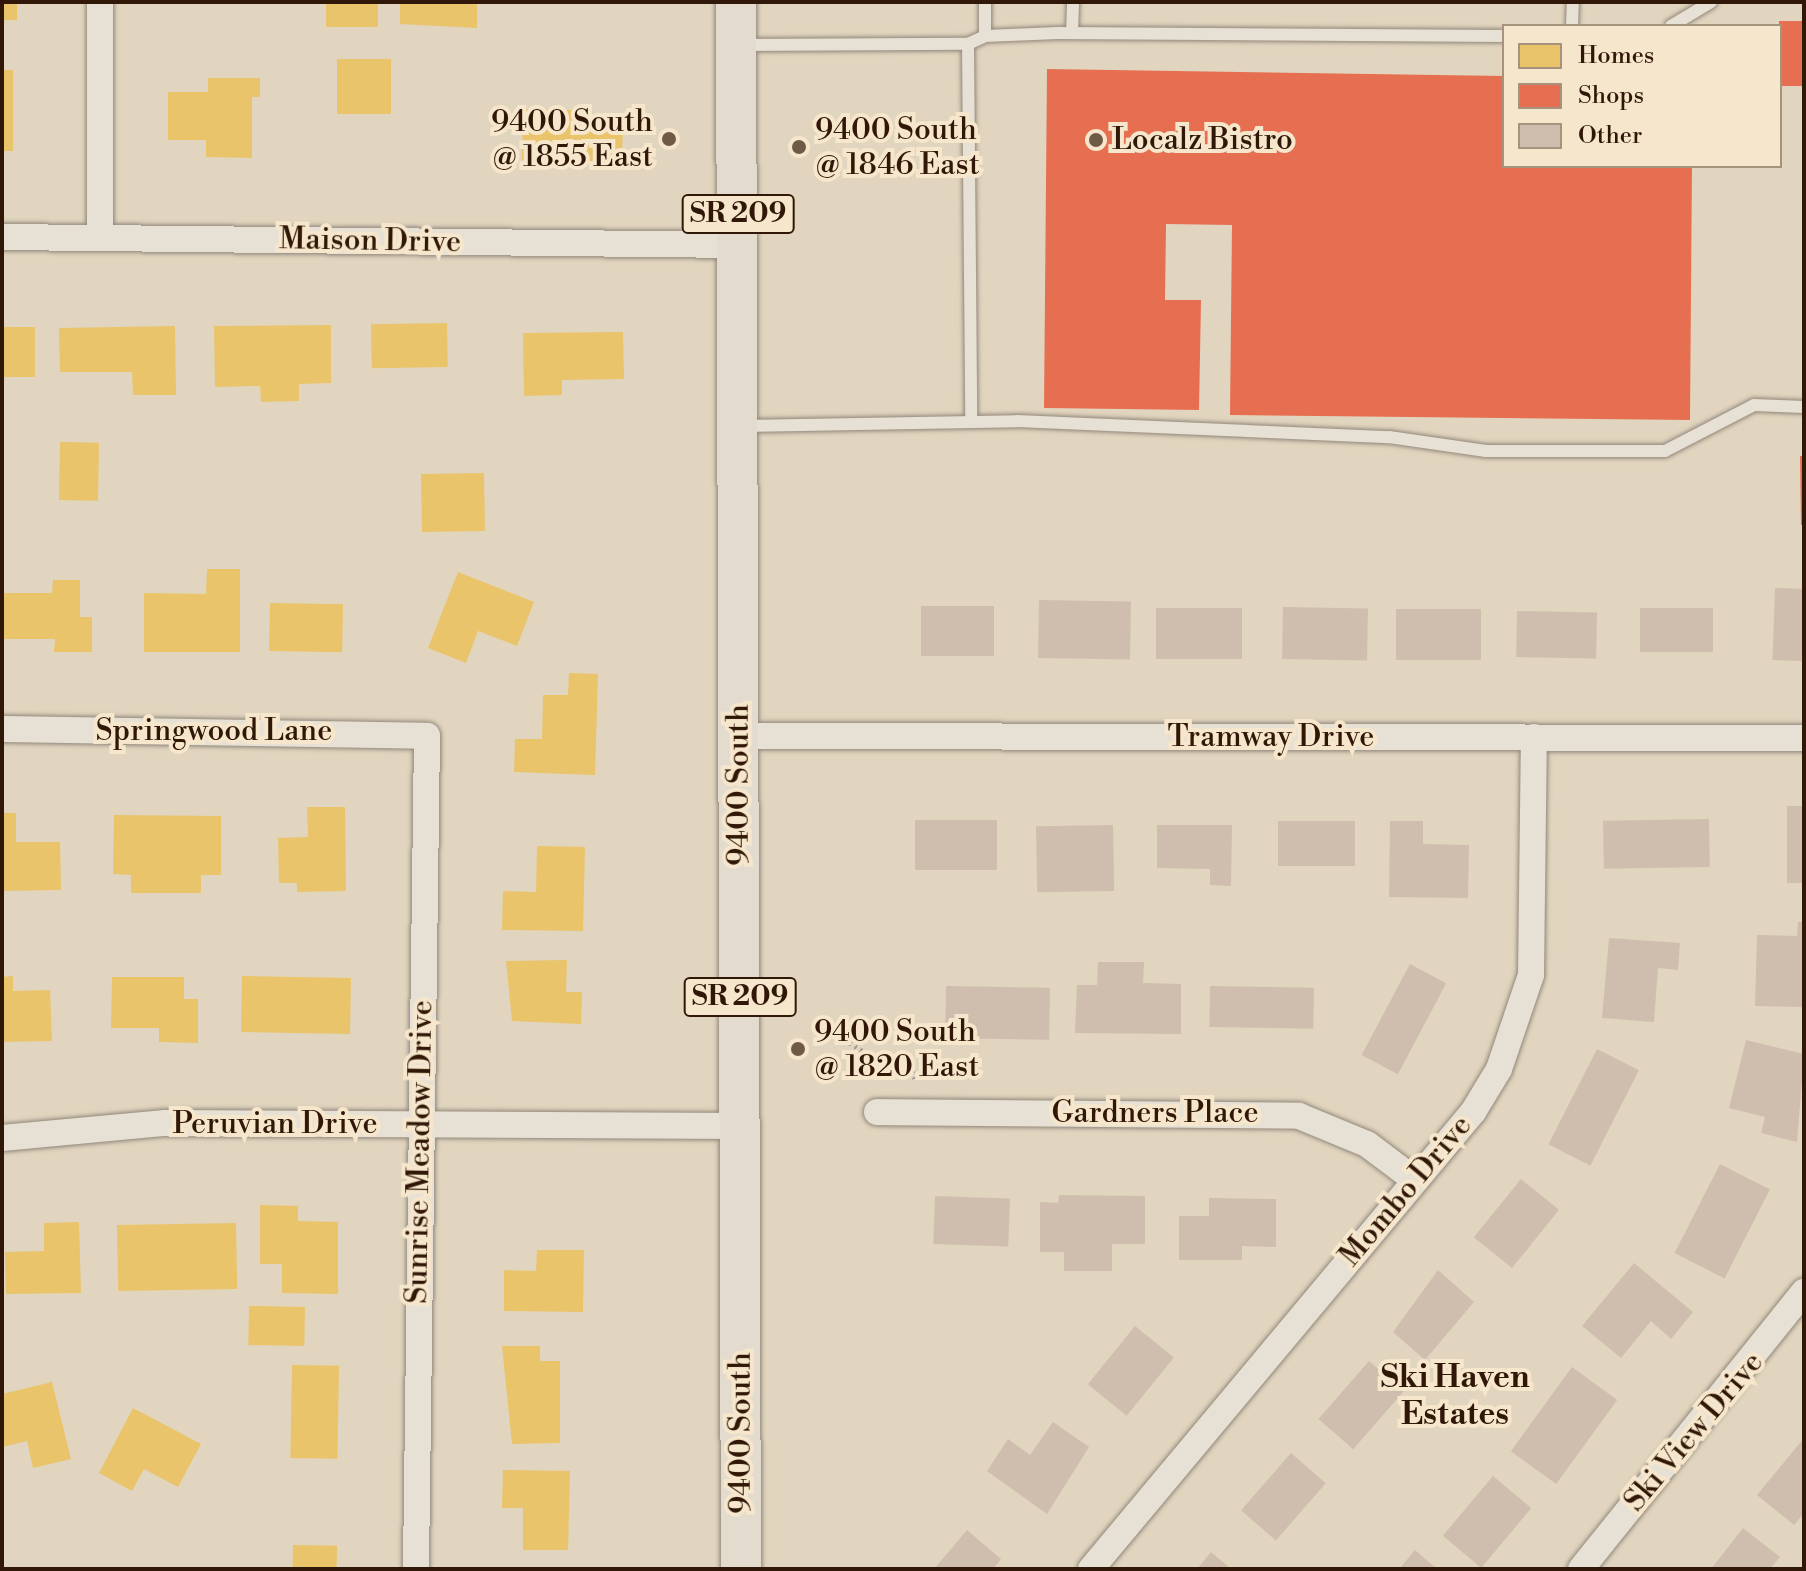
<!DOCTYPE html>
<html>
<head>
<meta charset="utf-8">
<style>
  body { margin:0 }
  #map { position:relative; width:1806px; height:1571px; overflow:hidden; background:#e1d5bf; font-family:"Libre Bodoni",serif }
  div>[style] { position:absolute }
  .homes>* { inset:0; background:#e9c46a; transform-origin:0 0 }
  .shops>* { inset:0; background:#e76f51; transform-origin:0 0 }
  .building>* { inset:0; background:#cfbead; transform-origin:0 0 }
  .path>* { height:5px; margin-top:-2.5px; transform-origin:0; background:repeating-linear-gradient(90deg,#a49c93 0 2px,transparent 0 6px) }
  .roads { filter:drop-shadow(0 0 2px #92887a) drop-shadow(0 0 2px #92887a) }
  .service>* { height:12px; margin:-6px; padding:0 6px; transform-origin:6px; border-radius:6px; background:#e7e0d5 }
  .minor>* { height:26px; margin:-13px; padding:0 13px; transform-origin:13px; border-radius:13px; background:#e7e0d5 }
  .primary>* { height:40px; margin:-20px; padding:0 20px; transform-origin:20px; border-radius:20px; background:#e3dbce }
  .dots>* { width:22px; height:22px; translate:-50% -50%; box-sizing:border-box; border:4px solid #f5e6cc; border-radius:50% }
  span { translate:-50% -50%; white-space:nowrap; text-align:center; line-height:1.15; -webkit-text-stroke:8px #f5e6cc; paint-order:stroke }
  .shield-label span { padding:2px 6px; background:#f5e6cc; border:2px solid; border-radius:6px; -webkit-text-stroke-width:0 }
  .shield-label { font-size:28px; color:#311707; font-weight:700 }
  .poi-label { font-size:30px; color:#311707 }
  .right { translate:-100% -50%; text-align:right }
  .left { translate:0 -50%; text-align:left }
  .street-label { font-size:30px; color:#311707 }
  .neighbourhood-label { font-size:32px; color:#311707; font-weight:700 }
  .frame { position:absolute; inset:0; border:4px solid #311707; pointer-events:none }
  .legend { position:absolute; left:1502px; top:24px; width:280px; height:144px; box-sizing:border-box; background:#f5e6cc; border:2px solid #a7937d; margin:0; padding:10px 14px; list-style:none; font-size:24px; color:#311707 }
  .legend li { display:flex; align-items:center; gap:16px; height:40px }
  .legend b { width:40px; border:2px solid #a7937d }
</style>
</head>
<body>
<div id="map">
  <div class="homes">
    <div style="left:2px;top:2px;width:15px;height:18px"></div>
    <div style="left:326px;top:2px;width:52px;height:25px"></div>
    <div style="clip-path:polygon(400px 2px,477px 2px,477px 28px,400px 24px)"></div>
    <div style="left:337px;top:59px;width:54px;height:55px"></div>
    <div style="left:2px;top:70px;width:11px;height:81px"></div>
    <div style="clip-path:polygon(208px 78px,260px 78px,260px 97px,252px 97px,252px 158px,206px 157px,206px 140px,168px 140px,168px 92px,208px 92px)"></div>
    <div style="clip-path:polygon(523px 109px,588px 110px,587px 121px,623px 121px,622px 162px,522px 160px)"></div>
    <div style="left:447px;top:323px;width:44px;height:76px;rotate:89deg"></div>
    <div style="clip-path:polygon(331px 325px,331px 383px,299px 384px,299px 401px,261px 402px,260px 386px,215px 387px,214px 326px)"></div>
    <div style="clip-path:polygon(175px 326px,176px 395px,133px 395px,132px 372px,60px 372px,59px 328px)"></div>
    <div style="left:2px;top:327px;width:33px;height:50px"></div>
    <div style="clip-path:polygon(623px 332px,624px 379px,562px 380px,562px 395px,524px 396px,523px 333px)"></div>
    <div style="left:60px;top:442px;width:39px;height:58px;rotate:1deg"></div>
    <div style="left:484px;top:473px;width:58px;height:63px;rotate:89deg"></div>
    <div style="clip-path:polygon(207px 569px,240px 569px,240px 652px,144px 652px,144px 593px,206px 594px)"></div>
    <div style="clip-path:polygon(458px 572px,534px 602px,517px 646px,478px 631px,466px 663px,428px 648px)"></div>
    <div style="clip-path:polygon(53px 580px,80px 580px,80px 617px,92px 617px,92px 652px,54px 652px,55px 639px,3px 639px,4px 593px,52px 593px)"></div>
    <div style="left:270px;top:603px;width:73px;height:48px;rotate:1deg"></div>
    <div style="clip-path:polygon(569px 673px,598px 674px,595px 775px,514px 772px,515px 739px,542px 739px,543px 695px,568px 695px)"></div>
    <div style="clip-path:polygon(307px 807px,345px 807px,346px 891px,297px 892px,297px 883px,279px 883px,278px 838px,308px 837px)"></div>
    <div style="clip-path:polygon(2px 813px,16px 813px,16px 842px,60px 842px,61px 890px,2px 891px)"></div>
    <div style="clip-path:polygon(114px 815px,221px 816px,221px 875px,201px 875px,201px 893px,131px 893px,131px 875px,113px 874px)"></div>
    <div style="clip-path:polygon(537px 846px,585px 847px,583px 931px,502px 930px,503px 891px,536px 892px)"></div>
    <div style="clip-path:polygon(567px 960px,566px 992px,582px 992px,581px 1024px,512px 1021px,506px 961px)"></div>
    <div style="clip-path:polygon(13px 976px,13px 991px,50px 990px,52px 1041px,2px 1042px,2px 977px)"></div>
    <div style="left:242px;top:976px;width:109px;height:56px;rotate:1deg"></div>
    <div style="clip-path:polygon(112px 977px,184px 977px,184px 999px,198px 999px,198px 1043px,159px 1042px,159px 1028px,111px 1028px)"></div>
    <div style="clip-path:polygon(260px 1205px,298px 1206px,298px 1221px,338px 1222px,338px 1294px,282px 1293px,282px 1264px,260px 1264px)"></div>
    <div style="clip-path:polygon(79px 1222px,81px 1293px,6px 1294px,5px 1252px,44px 1251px,44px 1223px)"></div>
    <div style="left:236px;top:1223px;width:66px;height:119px;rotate:89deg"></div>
    <div style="clip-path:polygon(537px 1250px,584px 1250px,583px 1312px,504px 1311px,504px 1270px,536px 1271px)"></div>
    <div style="left:249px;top:1306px;width:56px;height:39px;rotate:1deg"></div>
    <div style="clip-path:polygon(502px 1346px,540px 1346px,540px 1361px,560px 1361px,560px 1443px,512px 1444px)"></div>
    <div style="left:292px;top:1365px;width:47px;height:93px;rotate:1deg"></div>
    <div style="clip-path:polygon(52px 1382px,71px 1459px,33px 1468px,27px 1441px,2px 1447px,2px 1394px)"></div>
    <div style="clip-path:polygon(133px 1408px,201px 1444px,178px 1487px,144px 1469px,132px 1491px,99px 1473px)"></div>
    <div style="clip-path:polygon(503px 1470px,570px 1471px,568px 1550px,523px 1550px,523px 1508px,502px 1508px)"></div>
    <div style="left:293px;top:1545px;width:44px;height:24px;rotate:1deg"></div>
  </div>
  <div class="shops">
    <div style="left:1779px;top:21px;width:25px;height:65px"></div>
    <div style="clip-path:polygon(1047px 69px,1504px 76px,1504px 166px,1692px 166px,1690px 420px,1230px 415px,1232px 225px,1166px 224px,1165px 300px,1201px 300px,1199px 410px,1044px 408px)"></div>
    <div style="clip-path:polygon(1800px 456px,1804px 456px,1804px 525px,1801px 525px)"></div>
  </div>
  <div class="building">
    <div style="left:1775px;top:588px;width:29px;height:72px;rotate:2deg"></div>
    <div style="left:1039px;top:600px;width:92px;height:58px;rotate:1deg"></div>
    <div style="left:921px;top:606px;width:73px;height:50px"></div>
    <div style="left:1283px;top:607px;width:85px;height:52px;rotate:1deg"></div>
    <div style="left:1156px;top:608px;width:86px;height:51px"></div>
    <div style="left:1640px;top:608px;width:73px;height:44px"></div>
    <div style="left:1396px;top:609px;width:85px;height:51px"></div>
    <div style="left:1517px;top:611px;width:80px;height:46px;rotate:1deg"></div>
    <div style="left:1804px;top:806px;width:77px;height:17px;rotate:90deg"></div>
    <div style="left:1709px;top:819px;width:48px;height:106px;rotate:89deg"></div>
    <div style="left:997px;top:820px;width:50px;height:82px;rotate:90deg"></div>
    <div style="left:1278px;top:821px;width:77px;height:45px"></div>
    <div style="clip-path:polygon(1390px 821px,1423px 821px,1423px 844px,1469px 845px,1468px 898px,1389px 897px)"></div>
    <div style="left:1113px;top:825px;width:66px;height:77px;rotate:89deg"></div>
    <div style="clip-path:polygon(1157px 825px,1232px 825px,1231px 886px,1210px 885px,1210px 869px,1157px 868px)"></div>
    <div style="clip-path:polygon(1798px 922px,1804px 922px,1804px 1007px,1755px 1006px,1757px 935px,1797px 936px)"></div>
    <div style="clip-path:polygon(1609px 938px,1680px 943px,1678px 970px,1658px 968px,1654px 1022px,1602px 1018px)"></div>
    <div style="clip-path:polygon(1098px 962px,1144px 962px,1143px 983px,1181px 984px,1181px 1034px,1075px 1033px,1077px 985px,1097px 985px)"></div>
    <div style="left:1410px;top:964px;width:41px;height:103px;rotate:28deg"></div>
    <div style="left:946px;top:986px;width:104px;height:52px;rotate:1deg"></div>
    <div style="left:1210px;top:986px;width:104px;height:41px;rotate:1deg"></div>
    <div style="clip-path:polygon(1746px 1040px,1804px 1054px,1797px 1142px,1761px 1133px,1765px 1117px,1729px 1108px)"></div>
    <div style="left:1597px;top:1049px;width:47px;height:107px;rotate:27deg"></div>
    <div style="left:1720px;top:1164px;width:56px;height:100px;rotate:27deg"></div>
    <div style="left:1521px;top:1179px;width:49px;height:75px;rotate:39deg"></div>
    <div style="clip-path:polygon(1059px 1195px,1145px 1196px,1145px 1244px,1112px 1244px,1112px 1271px,1064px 1271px,1064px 1252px,1040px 1252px,1040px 1202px,1058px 1203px)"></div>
    <div style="left:935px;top:1196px;width:75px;height:48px;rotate:2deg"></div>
    <div style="clip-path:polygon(1209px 1198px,1276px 1199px,1276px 1247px,1242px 1246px,1242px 1260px,1179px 1260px,1179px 1216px,1209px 1216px)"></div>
    <div style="clip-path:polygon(1634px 1263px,1693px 1312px,1671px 1339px,1651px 1321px,1621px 1358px,1582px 1326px)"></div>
    <div style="clip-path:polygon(1438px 1270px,1474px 1302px,1425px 1360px,1393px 1332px)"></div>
    <div style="left:1135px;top:1326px;width:50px;height:75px;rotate:39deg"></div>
    <div style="left:1369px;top:1361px;width:46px;height:77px;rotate:41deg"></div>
    <div style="left:1572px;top:1367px;width:56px;height:104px;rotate:36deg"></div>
    <div style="clip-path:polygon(1053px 1422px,1089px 1447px,1047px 1514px,987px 1471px,1008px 1439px,1030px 1455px)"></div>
    <div style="clip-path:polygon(1804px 1438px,1804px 1513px,1794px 1525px,1757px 1495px)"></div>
    <div style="left:1291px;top:1453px;width:46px;height:76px;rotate:41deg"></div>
    <div style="left:1493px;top:1476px;width:50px;height:78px;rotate:40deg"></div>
    <div style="clip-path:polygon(1743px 1528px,1780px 1557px,1770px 1569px,1711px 1569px)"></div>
    <div style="clip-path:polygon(967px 1530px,1001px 1559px,993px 1569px,934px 1569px)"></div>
    <div style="clip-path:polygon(1415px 1550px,1437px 1569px,1399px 1569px)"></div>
    <div style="clip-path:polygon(1211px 1552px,1231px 1569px,1197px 1569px)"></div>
  </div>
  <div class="path">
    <div style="left:840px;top:1036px;width:36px;rotate:34deg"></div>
    <div style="left:870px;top:1056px;width:41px;rotate:4.2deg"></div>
    <div style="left:911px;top:1059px;width:21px;rotate:79deg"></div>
  </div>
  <div class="roads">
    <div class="service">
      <div style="left:985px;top:2px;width:34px;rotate:90deg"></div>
      <div style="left:1572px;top:26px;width:24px;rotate:-88deg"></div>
      <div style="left:1671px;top:26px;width:47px;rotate:-31deg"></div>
      <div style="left:1072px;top:33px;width:31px;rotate:-88deg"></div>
      <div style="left:968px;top:44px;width:378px;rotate:89.5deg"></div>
      <div style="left:739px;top:45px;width:229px;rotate:-0.3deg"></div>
      <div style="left:968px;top:44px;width:19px;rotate:-25deg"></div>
      <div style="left:985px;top:36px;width:73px;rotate:-2.4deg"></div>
      <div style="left:1058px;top:33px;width:446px;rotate:0.4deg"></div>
      <div style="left:743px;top:426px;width:274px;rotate:-1deg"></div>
      <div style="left:1017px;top:421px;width:372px;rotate:2.5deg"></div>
      <div style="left:1389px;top:437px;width:98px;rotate:8.2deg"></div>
      <div style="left:1486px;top:451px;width:179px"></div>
      <div style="left:1665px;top:451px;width:100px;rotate:-27.3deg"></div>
      <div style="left:1754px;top:405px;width:50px;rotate:2.3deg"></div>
    </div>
    <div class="minor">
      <div style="left:2px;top:237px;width:736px;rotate:0.62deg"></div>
      <div style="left:100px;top:238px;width:236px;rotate:-90deg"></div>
      <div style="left:2px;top:729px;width:425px;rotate:0.9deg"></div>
      <div style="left:427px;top:736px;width:833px;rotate:90.76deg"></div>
      <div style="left:739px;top:736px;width:1065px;rotate:0.11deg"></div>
      <div style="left:877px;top:1112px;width:422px;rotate:0.5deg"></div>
      <div style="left:1299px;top:1116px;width:74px;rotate:22.4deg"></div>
      <div style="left:1367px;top:1144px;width:60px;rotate:36.9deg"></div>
      <div style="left:2px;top:1138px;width:164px;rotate:-5.3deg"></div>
      <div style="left:165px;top:1123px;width:576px;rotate:0.3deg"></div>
      <div style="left:1091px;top:1569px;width:596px;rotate:-50.11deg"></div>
      <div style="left:1473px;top:1112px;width:50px;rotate:-58.8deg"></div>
      <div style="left:1499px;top:1069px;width:99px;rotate:-71.2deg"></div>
      <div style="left:1531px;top:975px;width:238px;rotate:-89.3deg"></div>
      <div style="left:1581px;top:1569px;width:356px;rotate:-51.2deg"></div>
    </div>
    <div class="primary">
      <div style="left:736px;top:2px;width:1567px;rotate:89.82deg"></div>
    </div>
  </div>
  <div class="dots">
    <div style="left:669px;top:139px;background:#6f5a47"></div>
    <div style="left:1096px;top:140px;background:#6f5a47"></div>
    <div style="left:799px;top:147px;background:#6f5a47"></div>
    <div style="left:798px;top:1049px;background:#6f5a47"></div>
  </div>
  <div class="shield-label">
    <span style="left:738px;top:214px">SR 209</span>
    <span style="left:740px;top:997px">SR 209</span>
  </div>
  <div class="poi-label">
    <span class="right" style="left:653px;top:139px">9400 South<br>@ 1855 East</span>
    <span class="left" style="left:815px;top:147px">9400 South<br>@ 1846 East</span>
    <span class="left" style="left:1112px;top:140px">Localz Bistro</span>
    <span class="left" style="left:814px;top:1049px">9400 South<br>@ 1820 East</span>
  </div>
  <div class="street-label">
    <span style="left:370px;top:241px;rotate:1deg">Maison Drive</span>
    <span style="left:214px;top:731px">Springwood Lane</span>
    <span style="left:1271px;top:737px">Tramway Drive</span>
    <span style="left:739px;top:785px;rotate:-90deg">9400 South</span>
    <span style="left:1155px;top:1113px">Gardners Place</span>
    <span style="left:275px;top:1124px">Peruvian Drive</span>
    <span style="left:420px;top:1152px;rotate:-89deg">Sunrise Meadow Drive</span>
    <span style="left:1406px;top:1191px;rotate:-50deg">Mombo Drive</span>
    <span style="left:1694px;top:1432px;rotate:-50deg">Ski View Drive</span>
    <span style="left:741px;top:1433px;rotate:-90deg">9400 South</span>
  </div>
  <div class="neighbourhood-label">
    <span style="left:1455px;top:1396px">Ski Haven<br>Estates</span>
  </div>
  <div class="frame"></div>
  <ul class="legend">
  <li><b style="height:22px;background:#e9c46a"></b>Homes</li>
  <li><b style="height:22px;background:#e76f51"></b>Shops</li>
  <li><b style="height:22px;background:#cfbead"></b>Other</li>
  </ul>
</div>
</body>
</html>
